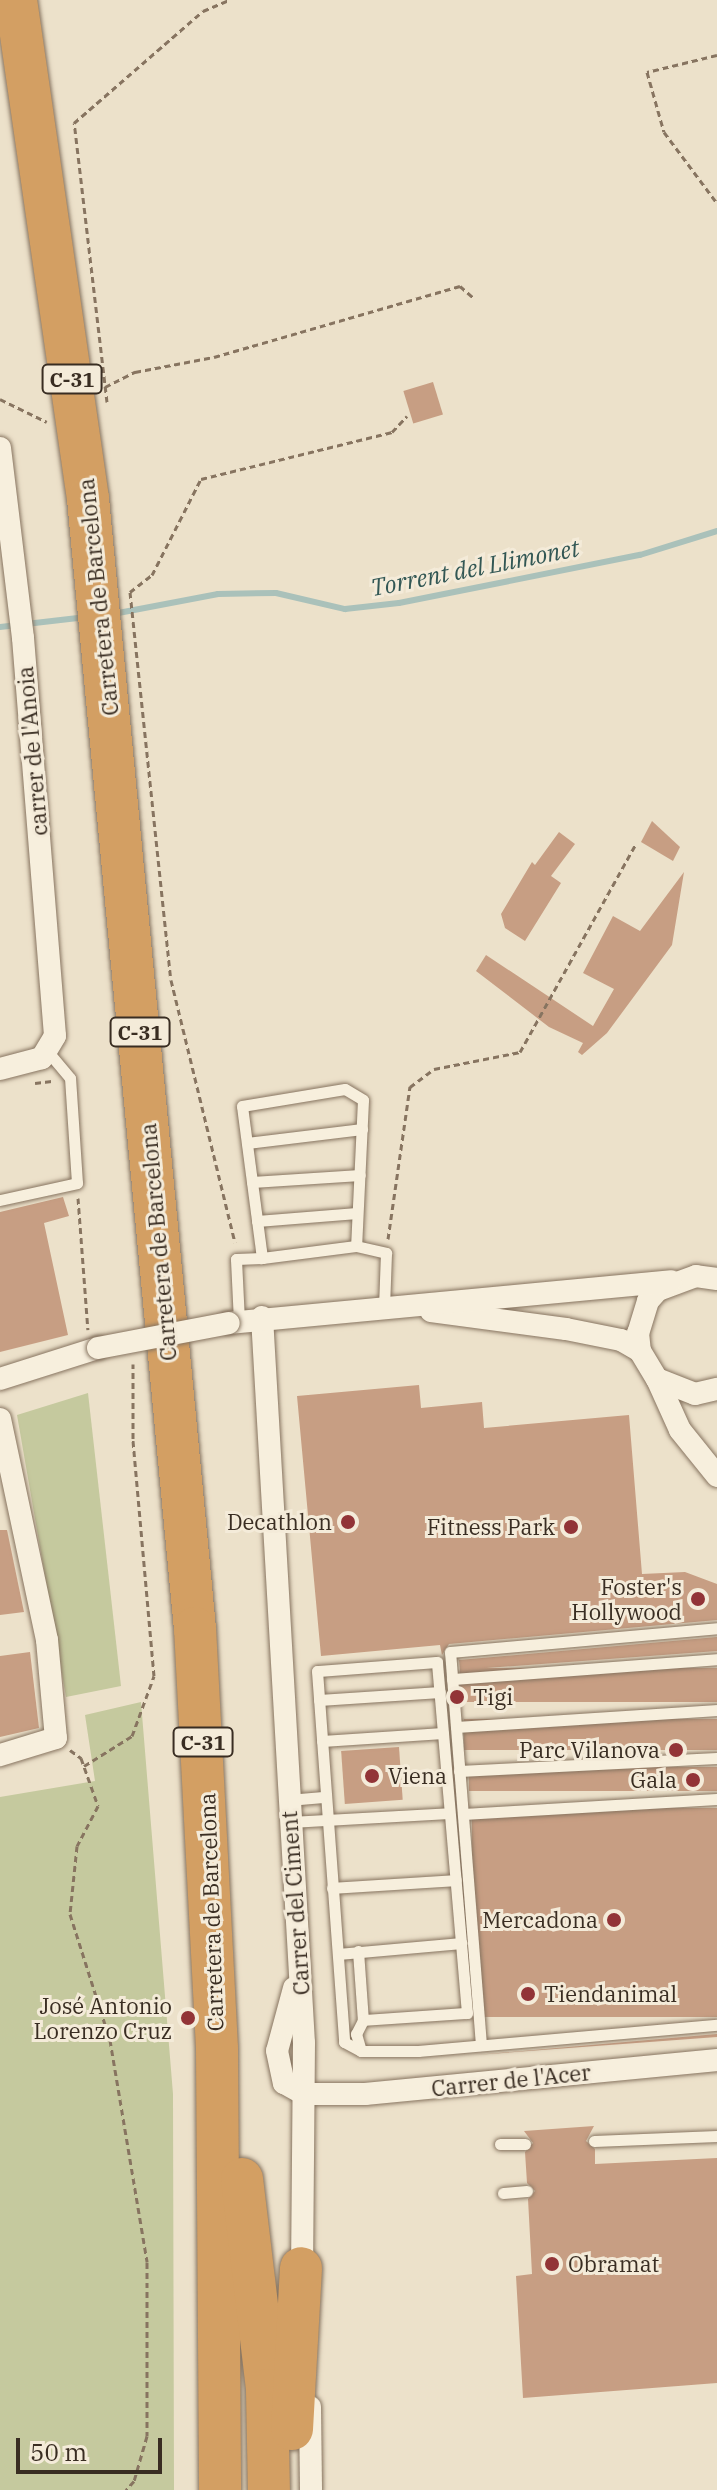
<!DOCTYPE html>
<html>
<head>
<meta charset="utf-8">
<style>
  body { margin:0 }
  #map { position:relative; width:717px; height:2490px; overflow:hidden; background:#ece1ca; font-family:"IBM Plex Serif",serif }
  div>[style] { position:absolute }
  .green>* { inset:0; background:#c5c99e }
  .stream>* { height:6px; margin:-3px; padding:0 3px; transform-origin:3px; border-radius:3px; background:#aac1ba }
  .building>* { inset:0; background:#c79e83; transform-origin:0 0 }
  .path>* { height:3px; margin-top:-1.5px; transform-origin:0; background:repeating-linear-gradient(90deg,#877460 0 6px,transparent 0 10px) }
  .roads { filter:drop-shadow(0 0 2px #877460) drop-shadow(0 0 2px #877460) }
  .lane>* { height:11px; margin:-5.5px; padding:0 5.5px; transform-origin:5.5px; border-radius:5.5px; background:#f7efdd }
  .street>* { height:22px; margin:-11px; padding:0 11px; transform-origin:11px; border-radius:11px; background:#f7efdd }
  .highway>* { height:42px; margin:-21px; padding:0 21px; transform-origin:21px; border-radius:21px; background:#d39f63 }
  .bridges { filter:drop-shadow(0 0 2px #877460) drop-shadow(0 0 2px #877460) }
  .street-bridge>* { height:22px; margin:-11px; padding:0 11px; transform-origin:11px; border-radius:11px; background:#f7efdd }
  .dots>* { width:22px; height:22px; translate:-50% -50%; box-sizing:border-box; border:4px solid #f4ebd9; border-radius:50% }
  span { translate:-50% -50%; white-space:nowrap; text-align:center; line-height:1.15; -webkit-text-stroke:6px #f4ebd9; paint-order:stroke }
  .shield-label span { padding:2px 6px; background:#f4ebd9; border:2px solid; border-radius:6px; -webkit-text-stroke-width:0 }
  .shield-label { font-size:20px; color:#392d22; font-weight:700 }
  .street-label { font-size:22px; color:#392d22 }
  .poi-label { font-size:22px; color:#392d22 }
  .right { translate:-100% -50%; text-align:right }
  .left { translate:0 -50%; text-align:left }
  .water-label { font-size:24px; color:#325754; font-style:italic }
  .scale { position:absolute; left:16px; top:2438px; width:146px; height:36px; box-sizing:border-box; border:4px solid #392d22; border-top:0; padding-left:10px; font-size:24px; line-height:28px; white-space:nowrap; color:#392d22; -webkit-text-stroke:6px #f4ebd9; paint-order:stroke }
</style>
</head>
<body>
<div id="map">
  <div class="green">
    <div style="clip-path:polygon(88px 1393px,121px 1686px,66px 1697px,17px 1415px)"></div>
    <div style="clip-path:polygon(141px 1702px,173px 2094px,174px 2490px,0 2490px,0 1797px,95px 1781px,85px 1715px)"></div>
  </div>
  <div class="stream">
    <div style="left:113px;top:614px;width:107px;rotate:-10.8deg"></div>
    <div style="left:218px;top:594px;width:58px;rotate:-1deg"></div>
    <div style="left:276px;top:593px;width:71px;rotate:13.1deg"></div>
    <div style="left:345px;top:609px;width:54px;rotate:-6.3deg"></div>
    <div style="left:399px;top:603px;width:246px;rotate:-11.3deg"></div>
    <div style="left:640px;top:555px;width:81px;rotate:-17.3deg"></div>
    <div style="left:0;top:627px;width:87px;rotate:-6.6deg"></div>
  </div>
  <div class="building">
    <div style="left:433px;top:382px;width:34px;height:31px;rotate:73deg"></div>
    <div style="clip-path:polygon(652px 821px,680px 847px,673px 861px,641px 842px)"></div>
    <div style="clip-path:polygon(559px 832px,575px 844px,551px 876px,561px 883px,525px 941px,505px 928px,501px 914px,532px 862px,535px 865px)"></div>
    <div style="clip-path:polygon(684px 872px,672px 945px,607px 1033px,582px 1055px,578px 1052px,583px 1043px,549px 1027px,476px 971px,486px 955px,593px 1026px,614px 989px,583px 973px,613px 916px,640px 931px)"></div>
    <div style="clip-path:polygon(63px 1197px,69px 1216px,44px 1223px,68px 1335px,0 1352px,0 1212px)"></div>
    <div style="clip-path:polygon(419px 1385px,421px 1408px,482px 1402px,484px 1428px,629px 1415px,642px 1574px,685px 1572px,717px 1584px,717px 1620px,449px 1644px,442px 1655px,440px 1645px,321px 1656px,297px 1396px)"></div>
    <div style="clip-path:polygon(0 1530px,7px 1530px,24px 1612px,0 1615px)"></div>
    <div style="clip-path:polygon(717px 1637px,717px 1651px,460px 1670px,459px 1660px)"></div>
    <div style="clip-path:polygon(30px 1652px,39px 1728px,0 1737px,0 1656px)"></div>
    <div style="left:717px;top:1668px;width:34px;height:257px;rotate:90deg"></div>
    <div style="left:717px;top:1719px;width:31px;height:253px;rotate:90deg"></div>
    <div style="left:399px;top:1747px;width:53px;height:58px;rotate:86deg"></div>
    <div style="left:717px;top:1767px;width:24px;height:248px;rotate:90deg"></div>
    <div style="left:717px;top:1808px;width:209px;height:245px;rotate:90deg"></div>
    <div style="clip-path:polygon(717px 2034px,717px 2037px,475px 2055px)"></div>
    <div style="clip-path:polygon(594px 2126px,586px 2141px,595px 2149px,595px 2164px,717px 2158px,717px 2383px,523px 2398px,516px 2276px,532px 2274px,528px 2199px,535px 2191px,527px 2183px,525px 2152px,533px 2143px,524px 2131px)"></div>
  </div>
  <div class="path">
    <div style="left:717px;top:55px;width:72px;rotate:166.3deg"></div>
    <div style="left:647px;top:72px;width:62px;rotate:74.2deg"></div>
    <div style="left:664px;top:132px;width:89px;rotate:53.3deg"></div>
    <div style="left:105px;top:387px;width:34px;rotate:-27deg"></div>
    <div style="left:135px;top:372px;width:80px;rotate:-10.8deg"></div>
    <div style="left:214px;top:357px;width:256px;rotate:-16.1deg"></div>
    <div style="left:460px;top:286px;width:18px;rotate:41deg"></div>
    <div style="left:0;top:399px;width:52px;rotate:26.1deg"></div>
    <div style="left:107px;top:402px;width:281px;rotate:-96.7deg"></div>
    <div style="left:74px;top:123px;width:171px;rotate:-41deg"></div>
    <div style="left:203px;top:11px;width:28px;rotate:-23deg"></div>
    <div style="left:130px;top:592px;width:390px;rotate:84deg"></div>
    <div style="left:171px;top:980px;width:270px;rotate:76.3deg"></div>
    <div style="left:130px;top:592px;width:28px;rotate:-38deg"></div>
    <div style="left:152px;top:575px;width:108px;rotate:-63deg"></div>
    <div style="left:201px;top:479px;width:197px;rotate:-13.8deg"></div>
    <div style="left:392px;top:432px;width:22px;rotate:-47deg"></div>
    <div style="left:35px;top:1083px;width:17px;rotate:-7deg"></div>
    <div style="left:78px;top:1198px;width:132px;rotate:85.7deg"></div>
    <div style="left:388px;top:1239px;width:154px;rotate:-81.8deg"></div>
    <div style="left:410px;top:1087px;width:30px;rotate:-37deg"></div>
    <div style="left:434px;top:1069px;width:88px;rotate:-11.2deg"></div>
    <div style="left:520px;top:1052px;width:237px;rotate:-60.9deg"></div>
    <div style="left:70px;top:1750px;width:14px;rotate:36deg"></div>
    <div style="left:81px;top:1758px;width:51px;rotate:70.5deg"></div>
    <div style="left:98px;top:1806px;width:45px;rotate:117.7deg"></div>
    <div style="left:77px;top:1846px;width:68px;rotate:95.9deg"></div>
    <div style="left:70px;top:1914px;width:132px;rotate:72.4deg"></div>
    <div style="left:110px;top:2040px;width:225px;rotate:80.5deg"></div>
    <div style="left:147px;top:2262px;width:174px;rotate:90deg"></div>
    <div style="left:147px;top:2436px;width:47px;rotate:106.1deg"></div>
    <div style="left:134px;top:2481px;width:12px;rotate:132deg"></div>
    <div style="left:84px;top:1766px;width:57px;rotate:-32deg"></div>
    <div style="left:132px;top:1736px;width:64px;rotate:-69.9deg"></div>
    <div style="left:154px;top:1676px;width:238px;rotate:-95.1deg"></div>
    <div style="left:133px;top:1439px;width:75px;rotate:-90deg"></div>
  </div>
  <div class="roads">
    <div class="lane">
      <div style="left:345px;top:1089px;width:21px;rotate:31deg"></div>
      <div style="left:363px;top:1100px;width:146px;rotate:92.7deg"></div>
      <div style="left:356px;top:1246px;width:95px;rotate:172.7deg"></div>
      <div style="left:262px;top:1258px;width:153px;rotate:-97.5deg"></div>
      <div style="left:242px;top:1106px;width:104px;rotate:-9.4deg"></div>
      <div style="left:247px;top:1143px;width:116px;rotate:-6.9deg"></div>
      <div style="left:252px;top:1182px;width:108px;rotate:-3.7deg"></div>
      <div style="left:0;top:1200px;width:79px;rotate:-12.4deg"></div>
      <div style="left:77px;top:1183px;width:105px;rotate:-93.8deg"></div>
      <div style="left:70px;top:1078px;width:34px;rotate:-130deg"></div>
      <div style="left:257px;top:1221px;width:100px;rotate:-4.6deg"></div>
      <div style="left:356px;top:1246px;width:31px;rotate:13deg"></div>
      <div style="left:386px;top:1253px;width:54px;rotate:92.1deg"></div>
      <div style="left:239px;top:1321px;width:62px;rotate:-92.8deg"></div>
      <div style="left:236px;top:1259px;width:26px;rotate:-2deg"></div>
      <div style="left:452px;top:1679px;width:266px;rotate:-4.3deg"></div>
      <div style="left:319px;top:1700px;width:121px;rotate:-3.8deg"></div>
      <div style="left:456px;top:1727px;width:262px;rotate:-3.7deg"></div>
      <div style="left:322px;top:1741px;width:121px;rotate:-3.8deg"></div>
      <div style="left:459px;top:1771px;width:258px;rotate:-2.9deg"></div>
      <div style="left:288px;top:1800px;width:38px;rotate:-5deg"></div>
      <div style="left:463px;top:1814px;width:254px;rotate:-3.4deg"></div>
      <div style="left:290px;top:1822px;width:159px;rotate:-3.2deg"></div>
      <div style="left:332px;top:1888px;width:124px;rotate:-3.7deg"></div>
      <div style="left:358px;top:1951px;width:69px;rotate:85.9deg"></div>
      <div style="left:338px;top:1954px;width:124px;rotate:-5.1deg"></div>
      <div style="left:481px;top:2045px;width:394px;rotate:-94.5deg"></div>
      <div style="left:450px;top:1652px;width:268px;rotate:-5.1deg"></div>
      <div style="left:361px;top:2051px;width:18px;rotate:-106deg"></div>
      <div style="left:356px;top:2034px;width:16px;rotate:-63deg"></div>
      <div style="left:363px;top:2020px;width:104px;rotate:-3.9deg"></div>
      <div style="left:467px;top:2013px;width:352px;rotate:-94.9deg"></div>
      <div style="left:437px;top:1662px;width:120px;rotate:175.7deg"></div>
      <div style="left:317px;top:1671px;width:372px;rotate:85.8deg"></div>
      <div style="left:344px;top:2042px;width:19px;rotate:28deg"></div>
      <div style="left:361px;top:2051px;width:57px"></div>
      <div style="left:418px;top:2051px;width:300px;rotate:-5deg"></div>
      <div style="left:594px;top:2141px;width:123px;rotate:-2.3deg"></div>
      <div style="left:500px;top:2144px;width:25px"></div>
      <div style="left:503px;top:2193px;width:24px;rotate:-5deg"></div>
    </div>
    <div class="street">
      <div style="left:0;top:448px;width:191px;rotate:83.1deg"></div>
      <div style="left:23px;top:638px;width:399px;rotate:85.4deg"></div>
      <div style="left:55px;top:1036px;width:26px;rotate:121deg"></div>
      <div style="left:42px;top:1058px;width:43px;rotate:165.3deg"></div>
      <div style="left:717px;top:1279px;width:21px;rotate:-172deg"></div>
      <div style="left:696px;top:1276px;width:40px;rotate:159.8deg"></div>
      <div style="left:658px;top:1290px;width:15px;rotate:132deg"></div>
      <div style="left:648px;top:1301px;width:34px;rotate:107deg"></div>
      <div style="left:638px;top:1333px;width:18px;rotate:84deg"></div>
      <div style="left:640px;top:1351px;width:33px;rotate:59deg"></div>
      <div style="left:657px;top:1379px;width:41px;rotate:21.5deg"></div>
      <div style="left:695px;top:1394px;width:23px;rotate:-13deg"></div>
      <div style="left:431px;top:1311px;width:136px;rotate:7.6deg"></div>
      <div style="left:566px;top:1329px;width:56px;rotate:11.3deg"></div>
      <div style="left:621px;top:1340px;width:22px;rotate:30deg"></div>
      <div style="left:262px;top:1317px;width:727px;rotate:86.69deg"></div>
      <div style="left:304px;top:2043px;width:234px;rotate:90.5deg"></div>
      <div style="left:229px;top:1323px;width:444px;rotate:-5.4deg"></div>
      <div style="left:0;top:1379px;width:103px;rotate:-17.6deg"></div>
      <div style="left:657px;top:1379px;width:56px;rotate:65.7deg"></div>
      <div style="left:680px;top:1430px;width:59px;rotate:51.2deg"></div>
      <div style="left:0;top:1419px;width:226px;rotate:78deg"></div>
      <div style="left:47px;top:1640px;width:98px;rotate:84.8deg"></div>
      <div style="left:56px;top:1738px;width:59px;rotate:163.1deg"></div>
      <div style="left:294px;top:1988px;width:65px;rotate:105.1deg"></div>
      <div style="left:277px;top:2051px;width:33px;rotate:78deg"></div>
      <div style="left:284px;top:2083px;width:23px;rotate:29deg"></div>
      <div style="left:304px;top:2094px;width:61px"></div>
      <div style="left:365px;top:2094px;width:354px;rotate:-5.5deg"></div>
      <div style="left:310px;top:2407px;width:83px;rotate:89.3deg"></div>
    </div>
    <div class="highway">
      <div style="left:16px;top:0;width:504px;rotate:81.79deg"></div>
      <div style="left:88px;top:499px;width:1134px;rotate:84.59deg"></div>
      <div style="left:195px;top:1628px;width:422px;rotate:87deg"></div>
      <div style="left:217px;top:2049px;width:441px;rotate:89.6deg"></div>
      <div style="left:242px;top:2179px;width:212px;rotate:83.2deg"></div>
      <div style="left:267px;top:2390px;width:100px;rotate:88.9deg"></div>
      <div style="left:292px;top:2429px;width:161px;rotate:-86.8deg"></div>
    </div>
  </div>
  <div class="bridges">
    <div class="street-bridge">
      <div style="left:98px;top:1348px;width:133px;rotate:-10.8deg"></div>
    </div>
  </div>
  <div class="dots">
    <div style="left:348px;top:1522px;background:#923437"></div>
    <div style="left:571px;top:1527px;background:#923437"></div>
    <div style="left:698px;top:1599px;background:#923437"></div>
    <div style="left:457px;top:1697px;background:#923437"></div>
    <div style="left:676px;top:1750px;background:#923437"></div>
    <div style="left:372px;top:1776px;background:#923437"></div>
    <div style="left:693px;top:1780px;background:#923437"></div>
    <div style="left:614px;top:1920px;background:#923437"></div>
    <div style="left:528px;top:1994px;background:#923437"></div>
    <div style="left:188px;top:2018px;background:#923437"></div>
    <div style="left:552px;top:2264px;background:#923437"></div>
  </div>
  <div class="shield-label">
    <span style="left:72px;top:379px">C-31</span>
    <span style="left:140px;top:1032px">C-31</span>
    <span style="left:203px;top:1742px">C-31</span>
  </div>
  <div class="street-label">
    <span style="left:98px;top:597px;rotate:-96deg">Carretera de Barcelona</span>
    <span style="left:32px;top:751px;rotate:-95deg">carrer de l'Anoia</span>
    <span style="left:158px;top:1242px;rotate:-95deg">Carretera de Barcelona</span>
    <span style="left:295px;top:1903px;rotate:-94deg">Carrer del Ciment</span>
    <span style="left:211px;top:1912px;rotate:-92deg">Carretera de Barcelona</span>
    <span style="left:511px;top:2080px;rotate:-6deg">Carrer de l'Acer</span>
  </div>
  <div class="poi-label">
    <span class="right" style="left:332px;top:1522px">Decathlon</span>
    <span class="right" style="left:555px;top:1527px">Fitness Park</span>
    <span class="right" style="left:682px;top:1599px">Foster's<br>Hollywood</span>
    <span class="left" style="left:473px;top:1697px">Tigi</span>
    <span class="right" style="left:660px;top:1750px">Parc Vilanova</span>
    <span class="left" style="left:388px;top:1776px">Viena</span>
    <span class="right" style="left:677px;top:1780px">Gala</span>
    <span class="right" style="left:598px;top:1920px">Mercadona</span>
    <span class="left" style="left:544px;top:1994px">Tiendanimal</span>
    <span class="right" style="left:172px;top:2018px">José Antonio<br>Lorenzo Cruz</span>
    <span class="left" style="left:568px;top:2264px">Obramat</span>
  </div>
  <div class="water-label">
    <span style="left:475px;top:568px;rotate:-11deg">Torrent del Llimonet</span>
  </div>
  <div class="scale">50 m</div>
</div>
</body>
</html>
